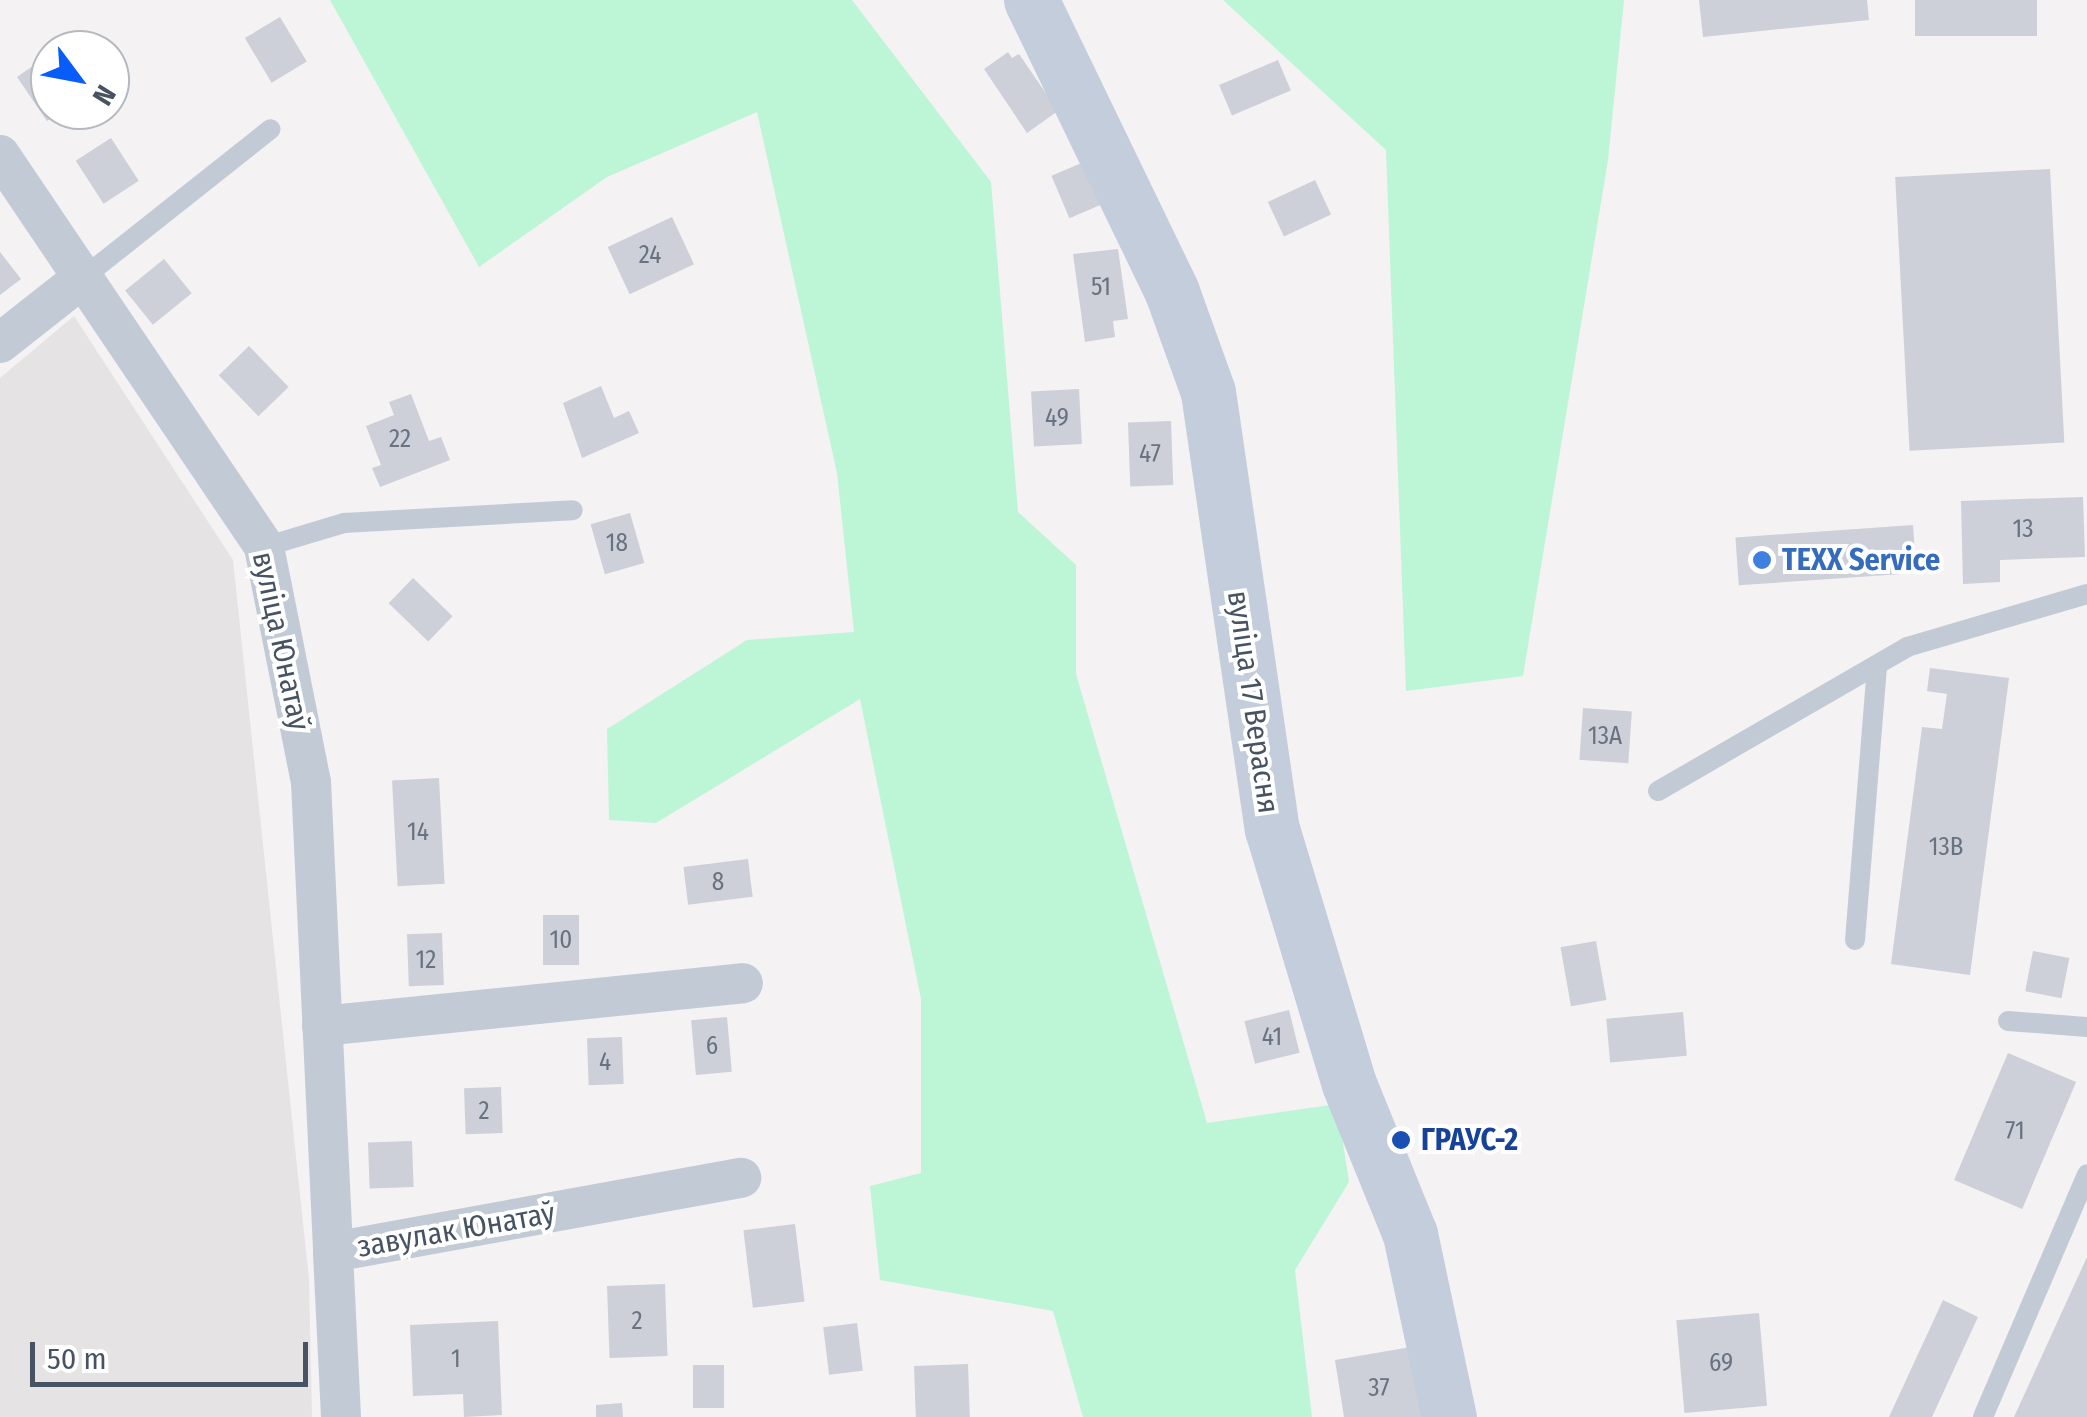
<!DOCTYPE html>
<html>
<head>
<meta charset="utf-8">
<style>
  body { margin:0 }
  #map { position:relative; width:2087px; height:1417px; overflow:hidden; background:#f4f2f2; font-family:"Fira Sans Condensed",sans-serif }
  div>[style] { position:absolute }
  .education>* { inset:0; background:#e5e3e4 }
  .green>* { inset:0; background:#bdf5d7 }
  .building>* { inset:0; background:#cdd0d8; transform-origin:0 0 }
  .lane>* { height:20px; margin:-10px; padding:0 10px; transform-origin:10px; border-radius:10px; background:#c2cbd5 }
  .street>* { height:40px; margin:-20px; padding:0 20px; transform-origin:20px; border-radius:20px; background:#c2cbd5 }
  .secondary>* { height:55px; margin:-27.5px; padding:0 27.5px; transform-origin:27.5px; border-radius:27.5px; background:#c3cddc }
  .dots>* { width:28px; height:28px; translate:-50% -50%; box-sizing:border-box; border:5px solid #fff; border-radius:50% }
  span { translate:-50% -50%; white-space:nowrap; text-align:center; line-height:1.15; -webkit-text-stroke:8px #fff; paint-order:stroke }
  .number-label { font-size:25px; color:#687280 }
  .number-label span { -webkit-text-stroke-width:0 }
  .shop-label { font-size:30px; color:#366cbe; font-weight:700 }
  .left { translate:0 -50%; text-align:left }
  .street-label { font-size:30px; color:#475362 }
  .transit-label { font-size:30px; color:#164399; font-weight:700 }
  .north { position:absolute; left:30px; top:30px; width:100px; height:100px; box-sizing:border-box; background:#fff; border:2px solid #b5bac0; border-radius:50%; rotate:122deg; font-size:28px; font-weight:700; line-height:40px; text-align:center; color:#475362 }
  .north::after { content:''; display:block; margin:auto; width:35px; height:45px; background:#075cfa; clip-path:polygon(50% 0,100% 100%,50% 72%,0 100%) }
  .scale { position:absolute; left:30px; top:1342px; width:278px; height:45px; box-sizing:border-box; border:5px solid #475362; border-top:0; padding-left:12px; font-size:30px; line-height:35px; white-space:nowrap; color:#475362; -webkit-text-stroke:8px #fff; paint-order:stroke }
</style>
</head>
<body>
<div id="map">
  <div class="education">
    <div style="clip-path:polygon(74px 316px,233px 560px,309px 1280px,312px 1417px,0 1417px,0 378px)"></div>
  </div>
  <div class="green">
    <div style="clip-path:polygon(330px 0,852px 0,991px 182px,1018px 512px,1076px 565px,1076px 674px,1207px 1123px,1337px 1104px,1349px 1182px,1295px 1270px,1312px 1417px,1083px 1417px,1053px 1311px,880px 1280px,870px 1186px,921px 1173px,921px 999px,860px 699px,656px 823px,609px 820px,607px 729px,747px 640px,854px 632px,837px 473px,757px 112px,607px 177px,479px 267px)"></div>
    <div style="clip-path:polygon(1223px 0,1624px 0,1608px 160px,1523px 676px,1406px 691px,1386px 150px)"></div>
  </div>
  <div class="building">
    <div style="clip-path:polygon(1699px 0,1867px 0,1869px 20px,1703px 37px)"></div>
    <div style="left:1915px;top:0;width:122px;height:36px"></div>
    <div style="left:280px;top:17px;width:52px;height:41px;rotate:59deg"></div>
    <div style="clip-path:polygon(1008px 52px,1012px 58px,1019px 54px,1058px 111px,1027px 133px,984px 69px)"></div>
    <div style="clip-path:polygon(50px 54px,50px 110px,63px 110px,47px 121px,17px 77px)"></div>
    <div style="left:1278px;top:60px;width:33px;height:64px;rotate:67deg"></div>
    <div style="left:111px;top:138px;width:51px;height:42px;rotate:57deg"></div>
    <div style="left:1091px;top:159px;width:46px;height:43px;rotate:67deg"></div>
    <div style="left:2050px;top:169px;width:274px;height:155px;rotate:87deg"></div>
    <div style="left:1315px;top:180px;width:38px;height:52px;rotate:65deg"></div>
    <div style="left:672px;top:217px;width:52px;height:71px;rotate:65deg"></div>
    <div style="clip-path:polygon(1118px 249px,1128px 319px,1113px 321px,1115px 337px,1085px 342px,1073px 254px)"></div>
    <div style="clip-path:polygon(0 252px,21px 279px,0 295px)"></div>
    <div style="left:164px;top:259px;width:44px;height:50px;rotate:51deg"></div>
    <div style="left:249px;top:346px;width:57px;height:42px;rotate:46deg"></div>
    <div style="clip-path:polygon(601px 386px,614px 418px,629px 411px,639px 433px,582px 458px,563px 403px)"></div>
    <div style="left:1079px;top:389px;width:55px;height:48px;rotate:87deg"></div>
    <div style="clip-path:polygon(411px 394px,429px 441px,441px 437px,450px 460px,380px 487px,372px 468px,381px 465px,366px 426px,394px 415px,389px 402px)"></div>
    <div style="left:1171px;top:421px;width:64px;height:43px;rotate:88deg"></div>
    <div style="clip-path:polygon(2083px 497px,2085px 557px,2000px 560px,2000px 582px,1963px 584px,1961px 501px)"></div>
    <div style="left:630px;top:513px;width:52px;height:41px;rotate:74deg"></div>
    <div style="left:1913px;top:525px;width:48px;height:178px;rotate:86deg"></div>
    <div style="left:413px;top:578px;width:55px;height:35px;rotate:44deg"></div>
    <div style="clip-path:polygon(1930px 668px,2009px 678px,1970px 975px,1891px 964px,1922px 727px,1942px 729px,1947px 694px,1927px 691px)"></div>
    <div style="left:1583px;top:708px;width:49px;height:52px;rotate:4deg"></div>
    <div style="left:439px;top:778px;width:106px;height:47px;rotate:87deg"></div>
    <div style="left:748px;top:859px;width:38px;height:65px;rotate:83deg"></div>
    <div style="left:543px;top:915px;width:36px;height:50px"></div>
    <div style="left:442px;top:933px;width:52px;height:35px;rotate:88deg"></div>
    <div style="left:1596px;top:941px;width:60px;height:36px;rotate:80deg"></div>
    <div style="left:2033px;top:951px;width:37px;height:41px;rotate:11deg"></div>
    <div style="left:1289px;top:1010px;width:44px;height:46px;rotate:76deg"></div>
    <div style="left:1683px;top:1012px;width:44px;height:77px;rotate:85deg"></div>
    <div style="left:727px;top:1017px;width:55px;height:36px;rotate:85deg"></div>
    <div style="left:622px;top:1037px;width:47px;height:35px;rotate:88deg"></div>
    <div style="left:2008px;top:1053px;width:74px;height:138px;rotate:23deg"></div>
    <div style="left:501px;top:1087px;width:46px;height:37px;rotate:88deg"></div>
    <div style="left:412px;top:1141px;width:46px;height:44px;rotate:88deg"></div>
    <div style="left:795px;top:1224px;width:78px;height:52px;rotate:83deg"></div>
    <div style="clip-path:polygon(2087px 1257px,2087px 1417px,2014px 1417px)"></div>
    <div style="left:665px;top:1284px;width:72px;height:58px;rotate:88deg"></div>
    <div style="clip-path:polygon(1943px 1300px,1978px 1317px,1932px 1417px,1889px 1417px)"></div>
    <div style="left:1759px;top:1313px;width:93px;height:83px;rotate:85deg"></div>
    <div style="clip-path:polygon(498px 1321px,502px 1415px,464px 1417px,463px 1394px,413px 1396px,410px 1325px)"></div>
    <div style="left:857px;top:1323px;width:48px;height:34px;rotate:83deg"></div>
    <div style="clip-path:polygon(1411px 1347px,1422px 1417px,1344px 1417px,1335px 1360px)"></div>
    <div style="left:968px;top:1364px;width:53px;height:54px;rotate:88deg"></div>
    <div style="left:693px;top:1365px;width:31px;height:43px"></div>
    <div style="clip-path:polygon(622px 1403px,623px 1417px,596px 1417px,596px 1405px)"></div>
  </div>
  <div class="lane">
    <div style="left:84px;top:277px;width:238px;rotate:-38.4deg"></div>
    <div style="left:264px;top:547px;width:84px;rotate:-16.7deg"></div>
    <div style="left:344px;top:523px;width:229px;rotate:-3.2deg"></div>
    <div style="left:1658px;top:791px;width:288px;rotate:-30deg"></div>
    <div style="left:1907px;top:647px;width:188px;rotate:-16.4deg"></div>
    <div style="left:1855px;top:940px;width:276px;rotate:-85.4deg"></div>
    <div style="left:2008px;top:1021px;width:79px;rotate:4.3deg"></div>
    <div style="left:1983px;top:1417px;width:264px;rotate:-66.8deg"></div>
  </div>
  <div class="street">
    <div style="left:0;top:155px;width:473px;rotate:56deg"></div>
    <div style="left:264px;top:547px;width:240px;rotate:78.7deg"></div>
    <div style="left:311px;top:782px;width:471px;rotate:87.3deg"></div>
    <div style="left:0;top:343px;width:107px;rotate:-38.2deg"></div>
    <div style="left:322px;top:1026px;width:423px;rotate:-5.8deg"></div>
    <div style="left:341px;top:1417px;width:165px;rotate:-92.8deg"></div>
    <div style="left:333px;top:1252px;width:415px;rotate:-10.3deg"></div>
  </div>
  <div class="secondary">
    <div style="left:1031px;top:0;width:324px;rotate:64.2deg"></div>
    <div style="left:1172px;top:292px;width:106px;rotate:70.2deg"></div>
    <div style="left:1208px;top:392px;width:442px;rotate:81.7deg"></div>
    <div style="left:1272px;top:829px;width:266px;rotate:73.2deg"></div>
    <div style="left:1349px;top:1084px;width:162px;rotate:67.9deg"></div>
    <div style="left:1410px;top:1234px;width:187px;rotate:78deg"></div>
  </div>
  <div class="dots">
    <div style="left:1762px;top:560px;background:#3f7fe0"></div>
    <div style="left:1401px;top:1140px;background:#1a4fb4"></div>
  </div>
  <div class="number-label">
    <span style="left:650px;top:255px">24</span>
    <span style="left:1101px;top:287px">51</span>
    <span style="left:1057px;top:418px">49</span>
    <span style="left:400px;top:439px">22</span>
    <span style="left:1150px;top:454px">47</span>
    <span style="left:2023px;top:529px">13</span>
    <span style="left:617px;top:543px">18</span>
    <span style="left:1605px;top:736px">13А</span>
    <span style="left:418px;top:832px">14</span>
    <span style="left:1946px;top:847px">13В</span>
    <span style="left:718px;top:882px">8</span>
    <span style="left:561px;top:940px">10</span>
    <span style="left:426px;top:960px">12</span>
    <span style="left:1272px;top:1037px">41</span>
    <span style="left:712px;top:1046px">6</span>
    <span style="left:605px;top:1062px">4</span>
    <span style="left:484px;top:1111px">2</span>
    <span style="left:2015px;top:1131px">71</span>
    <span style="left:637px;top:1321px">2</span>
    <span style="left:456px;top:1359px">1</span>
    <span style="left:1721px;top:1363px">69</span>
    <span style="left:1379px;top:1388px">37</span>
  </div>
  <div class="shop-label">
    <span class="left" style="left:1782px;top:560px">TEXX Service</span>
  </div>
  <div class="street-label">
    <span style="left:281px;top:641px;rotate:78deg">вуліца Юнатаў</span>
    <span style="left:1253px;top:702px;rotate:82deg">вуліца 17 Верасня</span>
    <span style="left:456px;top:1230px;rotate:-10deg">завулак Юнатаў</span>
  </div>
  <div class="transit-label">
    <span class="left" style="left:1421px;top:1140px">ГРАУС-2</span>
  </div>
  <div class="north">N</div>
  <div class="scale">50 m</div>
</div>
</body>
</html>
